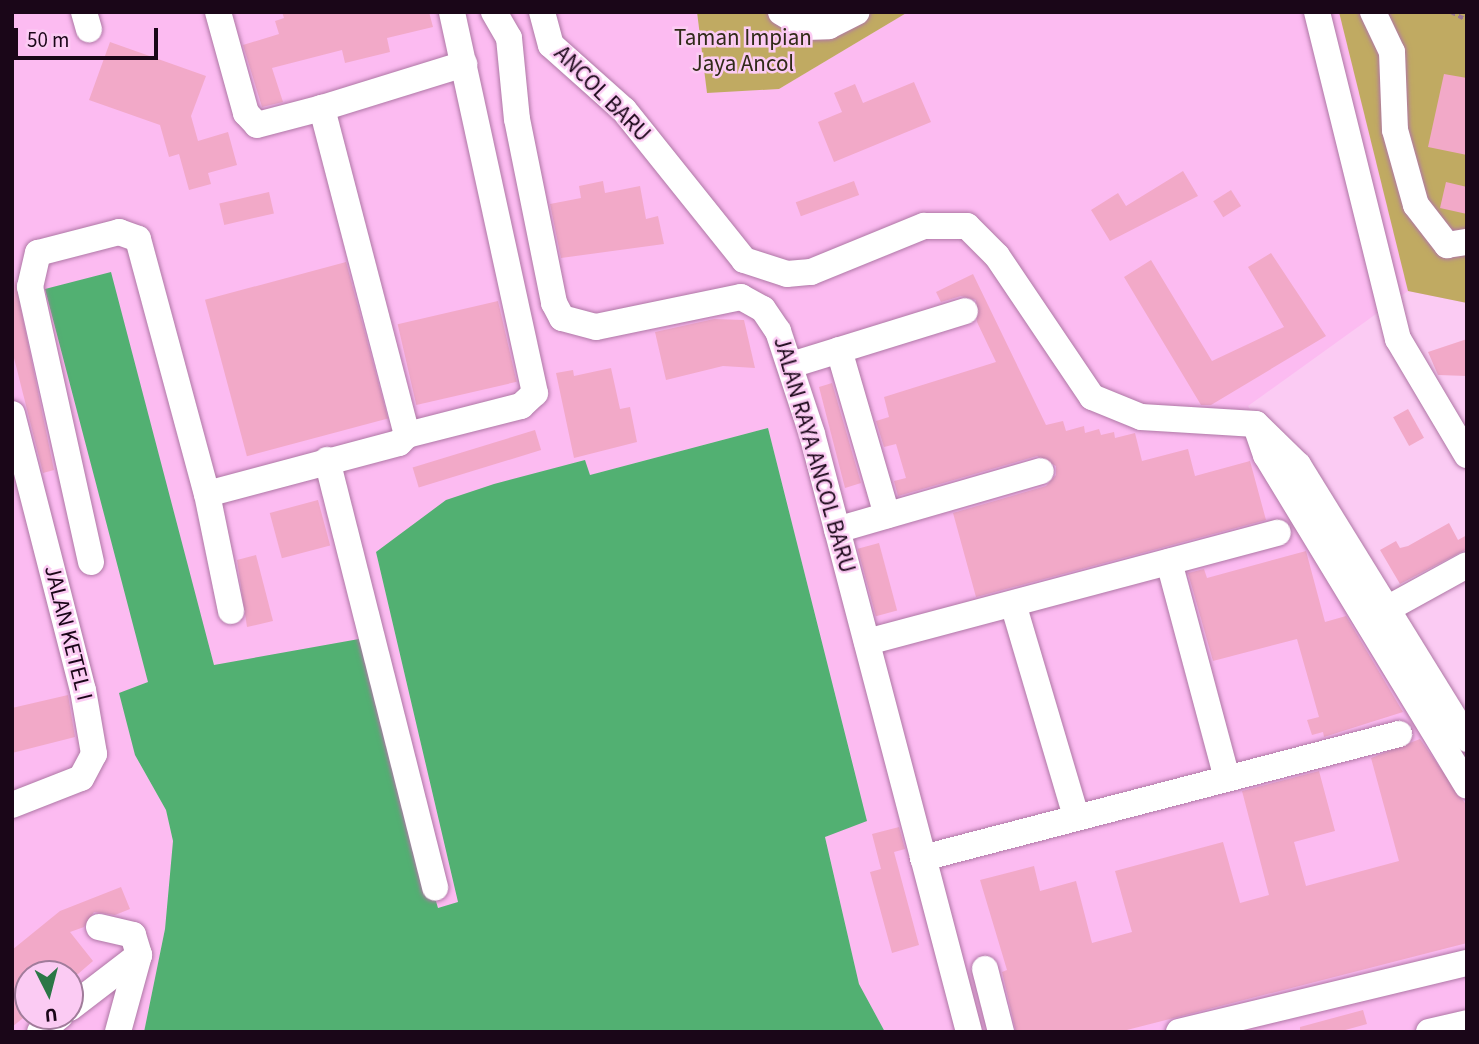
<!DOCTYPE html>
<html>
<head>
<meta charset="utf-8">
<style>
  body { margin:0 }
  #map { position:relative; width:1479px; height:1044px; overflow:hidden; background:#fbcbf3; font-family:"Source Sans 3",sans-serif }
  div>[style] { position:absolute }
  .built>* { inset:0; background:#fcbbf1 }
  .green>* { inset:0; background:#c0aa62 }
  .water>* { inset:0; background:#52b072 }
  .building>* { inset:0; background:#f2a9c8; transform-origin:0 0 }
  .path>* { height:3.5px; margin-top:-1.75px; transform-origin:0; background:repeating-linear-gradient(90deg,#9b7796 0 5px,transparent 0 8.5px) }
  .roads { filter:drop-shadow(0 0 2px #ae77a5) drop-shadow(0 0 2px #ae77a5) }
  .minor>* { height:26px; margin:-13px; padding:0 13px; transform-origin:13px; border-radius:13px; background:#fff }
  span { translate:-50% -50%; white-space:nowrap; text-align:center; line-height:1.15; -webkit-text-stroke:5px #fbcbf3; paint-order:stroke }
  .park-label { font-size:23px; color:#302a18 }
  .street-label { font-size:23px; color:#1a0618 }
  .frame { position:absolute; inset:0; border:14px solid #1a0618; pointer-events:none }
  .north { position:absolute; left:14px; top:960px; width:70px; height:70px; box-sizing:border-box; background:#fbcbf3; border:2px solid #a17c9b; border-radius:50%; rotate:174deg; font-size:19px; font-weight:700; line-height:28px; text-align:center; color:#1a0618 }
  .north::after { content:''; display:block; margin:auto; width:24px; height:32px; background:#2b7746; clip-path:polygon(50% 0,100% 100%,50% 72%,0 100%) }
  .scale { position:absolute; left:14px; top:28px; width:144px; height:32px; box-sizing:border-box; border:4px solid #1a0618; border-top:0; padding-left:9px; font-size:21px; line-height:24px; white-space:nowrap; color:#1a0618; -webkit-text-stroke:5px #fbcbf3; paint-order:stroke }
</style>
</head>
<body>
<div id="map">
  <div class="built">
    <div style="clip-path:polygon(evenodd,12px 12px,697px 12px,707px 92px,779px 89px,908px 12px,1467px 12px,1467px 303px,1408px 291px,1248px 406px,1467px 783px,1467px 1032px,885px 1032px,859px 984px,825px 836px,867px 820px,768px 428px,590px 475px,584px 461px,376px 552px,458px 903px,438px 908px,359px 639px,135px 755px,166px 810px,173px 841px,165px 929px,144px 1032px,12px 1032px,12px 12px,28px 974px,70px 974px,70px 1016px,28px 1016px,28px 974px)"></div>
  </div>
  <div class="green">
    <div style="clip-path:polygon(697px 12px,908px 12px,779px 89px,707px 93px)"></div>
    <div style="clip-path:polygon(1339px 12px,1467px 12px,1467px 303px,1408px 291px)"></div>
  </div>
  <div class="water">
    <div style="clip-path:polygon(111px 272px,214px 665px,359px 639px,438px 908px,458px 902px,376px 552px,446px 500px,494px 484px,585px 460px,590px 475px,768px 428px,867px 821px,825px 837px,859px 984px,885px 1032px,144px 1032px,165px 929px,173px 841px,166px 810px,135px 755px,119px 693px,148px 682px,45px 289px)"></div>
  </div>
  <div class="building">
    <div style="clip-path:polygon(282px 12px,429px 12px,433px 27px,387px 38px,390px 52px,345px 63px,342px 50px,272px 68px,283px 102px,262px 107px,243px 45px,279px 34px,275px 21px,284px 18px)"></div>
    <div style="clip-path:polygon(110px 42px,206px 76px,191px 116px,198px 141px,228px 132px,237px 165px,208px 173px,211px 184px,189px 190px,179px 154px,169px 157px,160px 125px,89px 100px)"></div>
    <div style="clip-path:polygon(1444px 74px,1467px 78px,1467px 155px,1428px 147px)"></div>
    <div style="clip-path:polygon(914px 82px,931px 122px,834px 162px,818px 122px,842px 112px,834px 93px,855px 84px,863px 103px)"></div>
    <div style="clip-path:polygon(1183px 171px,1198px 196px,1110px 241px,1091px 210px,1118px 193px,1126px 206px)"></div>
    <div style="clip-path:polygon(603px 181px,605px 193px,640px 186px,646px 219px,658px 216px,664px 244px,561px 258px,550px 204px,581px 198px,579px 186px)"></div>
    <div style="left:854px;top:181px;width:15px;height:62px;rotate:70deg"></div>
    <div style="clip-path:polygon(1446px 182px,1467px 187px,1467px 214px,1440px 208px)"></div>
    <div style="left:1231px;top:190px;width:19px;height:21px;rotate:58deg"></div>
    <div style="left:269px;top:192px;width:22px;height:51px;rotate:77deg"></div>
    <div style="clip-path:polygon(1271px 253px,1326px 336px,1211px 405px,1201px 405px,1124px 277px,1151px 260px,1212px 361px,1284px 327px,1248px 267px)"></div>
    <div style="left:346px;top:262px;width:162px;height:146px;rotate:75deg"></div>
    <div style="clip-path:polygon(973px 274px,1046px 425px,1063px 421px,1066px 431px,1084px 426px,1085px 433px,1099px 429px,1101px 435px,1114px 432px,1115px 438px,1135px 433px,1142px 461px,1188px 449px,1195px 476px,1250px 461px,1266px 520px,976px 597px,953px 513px,1046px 486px,1056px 475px,1056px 466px,1037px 456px,898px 496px,894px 481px,906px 478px,896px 444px,884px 447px,876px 421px,889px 417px,884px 397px,996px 362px,977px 322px,976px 300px,961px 296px,941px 302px,936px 292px)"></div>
    <div style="clip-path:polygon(15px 280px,54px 470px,43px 473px,12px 350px)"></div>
    <div style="left:498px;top:301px;width:83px;height:103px;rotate:77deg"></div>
    <div style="clip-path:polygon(714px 319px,744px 320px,755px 368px,723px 366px,666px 380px,655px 332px)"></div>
    <div style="clip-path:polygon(1467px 339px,1467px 376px,1438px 375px,1428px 352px)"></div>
    <div style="clip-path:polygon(611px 368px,620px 409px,630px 407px,637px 442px,574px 458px,556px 373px,573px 370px,574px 376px)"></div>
    <div style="clip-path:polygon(832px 383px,861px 483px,845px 488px,819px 387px)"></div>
    <div style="left:1408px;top:409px;width:33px;height:17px;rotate:61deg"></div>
    <div style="left:535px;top:430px;width:21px;height:128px;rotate:73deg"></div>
    <div style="left:318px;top:500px;width:47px;height:50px;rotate:75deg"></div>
    <div style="clip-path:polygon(1449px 523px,1458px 540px,1467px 535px,1467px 549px,1400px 584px,1380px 550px,1396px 541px,1400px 548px,1408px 546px)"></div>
    <div style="left:879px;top:543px;width:70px;height:22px;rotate:75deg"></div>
    <div style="clip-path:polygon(1306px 551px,1325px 622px,1346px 616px,1403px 712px,1324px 737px,1323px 732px,1312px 735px,1307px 720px,1319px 717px,1297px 639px,1213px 661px,1188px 573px,1204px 569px,1207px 578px)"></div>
    <div style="clip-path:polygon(256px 555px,273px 621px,247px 627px,237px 560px)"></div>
    <div style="clip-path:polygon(68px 695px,75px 737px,12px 753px,12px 708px)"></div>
    <div style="clip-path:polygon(1420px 739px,1467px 806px,1467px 943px,1119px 1032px,1016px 1032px,1002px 972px,1007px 970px,980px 880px,1034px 866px,1040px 891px,1076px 881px,1092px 943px,1132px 932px,1115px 871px,1223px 842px,1240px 903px,1269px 895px,1242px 791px,1319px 771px,1335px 831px,1294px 842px,1306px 886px,1399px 861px,1371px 758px)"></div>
    <div style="clip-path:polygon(899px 827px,905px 849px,894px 852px,919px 945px,892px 953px,870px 872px,881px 869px,872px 834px)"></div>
    <div style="clip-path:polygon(121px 887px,130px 909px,115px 915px,94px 912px,84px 927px,70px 932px,93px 961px,78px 974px,28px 974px,28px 1014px,12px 1027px,12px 950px,60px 911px)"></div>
    <div style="clip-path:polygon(1363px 1010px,1367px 1024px,1338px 1032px,1300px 1032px,1300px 1027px)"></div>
  </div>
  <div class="path">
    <div style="left:1451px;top:12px;width:18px;rotate:27deg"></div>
  </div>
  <div class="roads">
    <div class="minor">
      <div style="left:84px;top:12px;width:18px;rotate:74deg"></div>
      <div style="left:218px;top:12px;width:105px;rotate:74.5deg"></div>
      <div style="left:246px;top:113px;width:16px;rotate:47deg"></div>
      <div style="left:257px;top:125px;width:67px;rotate:-14.7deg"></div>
      <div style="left:494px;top:12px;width:30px;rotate:60deg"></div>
      <div style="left:509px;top:38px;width:81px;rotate:84.4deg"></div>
      <div style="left:517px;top:119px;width:188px;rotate:78.6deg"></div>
      <div style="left:554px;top:303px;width:17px;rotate:62deg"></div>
      <div style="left:562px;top:318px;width:35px;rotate:15deg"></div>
      <div style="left:596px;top:327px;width:148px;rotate:-11.7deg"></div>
      <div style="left:741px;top:297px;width:25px;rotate:29deg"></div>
      <div style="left:763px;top:309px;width:27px;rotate:56deg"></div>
      <div style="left:778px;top:331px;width:108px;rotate:71.7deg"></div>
      <div style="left:812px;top:434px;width:618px;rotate:75.29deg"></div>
      <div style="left:542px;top:12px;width:34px;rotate:75deg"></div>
      <div style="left:551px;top:45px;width:98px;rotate:41.7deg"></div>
      <div style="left:624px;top:110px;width:192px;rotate:51.3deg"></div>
      <div style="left:744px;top:260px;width:45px;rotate:18deg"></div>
      <div style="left:787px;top:274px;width:24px;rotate:-5deg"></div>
      <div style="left:811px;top:272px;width:122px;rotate:-22.2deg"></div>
      <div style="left:924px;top:226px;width:43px"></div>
      <div style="left:967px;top:226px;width:42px;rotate:45deg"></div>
      <div style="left:997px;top:256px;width:170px;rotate:56deg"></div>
      <div style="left:1092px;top:397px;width:53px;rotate:22.2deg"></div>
      <div style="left:1141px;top:417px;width:115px;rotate:3.5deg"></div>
      <div style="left:1256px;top:424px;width:59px;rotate:44.3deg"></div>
      <div style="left:1298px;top:465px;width:322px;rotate:58.3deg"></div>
      <div style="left:781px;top:12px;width:29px;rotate:31deg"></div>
      <div style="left:806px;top:27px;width:23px;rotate:-2deg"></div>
      <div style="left:829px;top:26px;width:31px;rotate:-27deg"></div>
      <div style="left:1317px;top:12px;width:337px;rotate:76.1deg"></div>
      <div style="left:1398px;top:339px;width:135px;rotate:59.3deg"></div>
      <div style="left:1373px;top:12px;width:44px;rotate:64.6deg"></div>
      <div style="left:1392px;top:52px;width:78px;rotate:87.8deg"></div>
      <div style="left:1395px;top:130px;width:78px;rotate:74.4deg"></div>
      <div style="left:1416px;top:205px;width:51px;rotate:52.2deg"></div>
      <div style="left:1447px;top:245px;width:20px;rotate:-9deg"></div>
      <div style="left:839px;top:350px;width:172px;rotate:73.8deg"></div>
      <div style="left:791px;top:365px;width:182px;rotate:-17.2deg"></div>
      <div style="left:12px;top:414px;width:285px;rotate:75.6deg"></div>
      <div style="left:83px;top:690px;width:65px;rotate:80.2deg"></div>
      <div style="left:94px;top:754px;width:27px;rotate:118deg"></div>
      <div style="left:81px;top:778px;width:74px;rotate:158.6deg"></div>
      <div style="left:1257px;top:429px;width:28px;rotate:71deg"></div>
      <div style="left:1266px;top:455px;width:387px;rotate:58.7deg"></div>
      <div style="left:407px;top:435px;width:118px;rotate:-14.3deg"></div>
      <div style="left:521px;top:406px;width:19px;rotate:-43deg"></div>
      <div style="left:535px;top:393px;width:390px;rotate:-102.3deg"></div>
      <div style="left:327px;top:460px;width:441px;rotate:75.8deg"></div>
      <div style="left:837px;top:530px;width:212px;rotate:-16.1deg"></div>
      <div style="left:91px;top:562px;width:282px;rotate:-102.5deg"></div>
      <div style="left:30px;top:287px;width:35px;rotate:-77deg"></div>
      <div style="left:38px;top:253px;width:84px;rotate:-14.5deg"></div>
      <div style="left:119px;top:232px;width:20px;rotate:20deg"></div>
      <div style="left:138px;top:239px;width:264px;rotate:74.9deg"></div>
      <div style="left:1169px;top:562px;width:224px;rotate:75deg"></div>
      <div style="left:1014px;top:607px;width:218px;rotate:73.5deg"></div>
      <div style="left:1387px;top:609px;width:91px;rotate:-28.8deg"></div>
      <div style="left:231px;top:611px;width:119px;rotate:-101.6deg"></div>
      <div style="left:207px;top:494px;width:199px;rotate:-14.9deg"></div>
      <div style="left:399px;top:443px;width:11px;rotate:-45deg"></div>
      <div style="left:407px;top:435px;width:338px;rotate:-104.6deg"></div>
      <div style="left:322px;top:108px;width:149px;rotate:-17.2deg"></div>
      <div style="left:867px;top:642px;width:425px;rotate:-14.9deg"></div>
      <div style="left:923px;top:858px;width:492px;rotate:-14.6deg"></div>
      <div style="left:99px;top:927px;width:35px;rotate:13deg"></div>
      <div style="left:133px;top:935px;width:21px;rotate:73deg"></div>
      <div style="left:139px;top:955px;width:80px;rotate:105.3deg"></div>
      <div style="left:985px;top:969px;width:65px;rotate:75.7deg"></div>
      <div style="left:70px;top:1008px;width:87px;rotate:-37.5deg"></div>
      <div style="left:40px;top:1032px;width:26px;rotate:-39deg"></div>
      <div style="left:1179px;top:1032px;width:296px;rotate:-13.5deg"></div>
      <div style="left:1429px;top:1032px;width:39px;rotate:-13deg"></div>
    </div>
  </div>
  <div class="park-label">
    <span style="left:743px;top:51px">Taman Impian<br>Jaya Ancol</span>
  </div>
  <div class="street-label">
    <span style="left:602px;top:94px;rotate:45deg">ANCOL BARU</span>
    <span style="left:814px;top:455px;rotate:74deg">JALAN RAYA ANCOL BARU</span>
    <span style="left:68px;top:633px;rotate:76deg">JALAN KETEL I</span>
  </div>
  <div class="frame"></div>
  <div class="north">U</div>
  <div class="scale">50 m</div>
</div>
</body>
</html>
